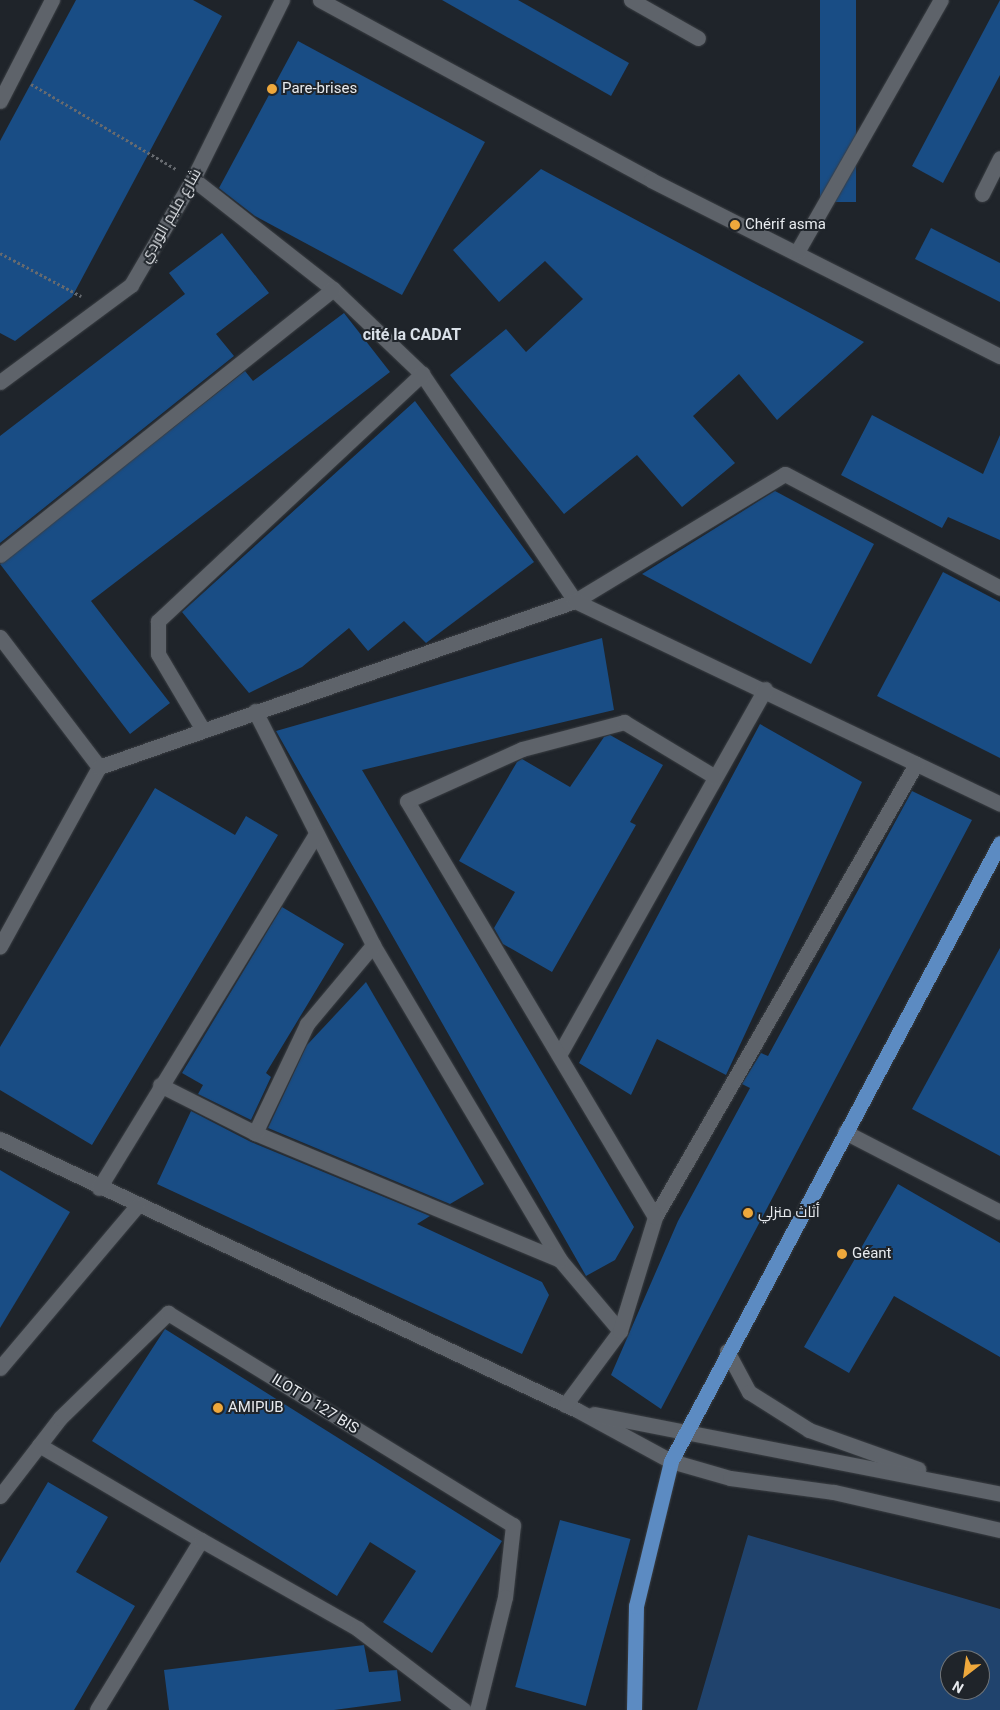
<!DOCTYPE html>
<html>
<head>
<meta charset="utf-8">
<style>
  body { margin:0 }
  #map { position:relative; width:1000px; height:1710px; overflow:hidden; background:#1f242a; font-family:Roboto,Cairo,sans-serif }
  div>[style] { position:absolute }
  .green>* { inset:0; background:#20436d }
  .building>* { inset:0; background:#194d85; transform-origin:0 0 }
  .path>* { height:3px; margin-top:-1.5px; transform-origin:0; background:repeating-linear-gradient(90deg,#666a6f 0 2.5px,transparent 0 5px) }
  .roads { filter:drop-shadow(0 0 1px #3a3e43) drop-shadow(0 0 1px #3a3e43) }
  .minor>* { height:15px; margin:-7.5px; padding:0 7.5px; transform-origin:7.5px; border-radius:7.5px; background:#5e636a }
  .major>* { height:15px; margin:-7.5px; padding:0 7.5px; transform-origin:7.5px; border-radius:7.5px; background:#5c8bc2 }
  .dots>* { width:14px; height:14px; translate:-50% -50%; box-sizing:border-box; border:2px solid #1f242a; border-radius:50% }
  span { translate:-50% -50%; white-space:nowrap; text-align:center; line-height:1.15; -webkit-text-stroke:4px #1f242a; paint-order:stroke }
  .poi-label { font-size:15px; color:#e8ebef }
  .left { translate:0 -50%; text-align:left }
  .street-label { font-size:15px; color:#e8ebef }
  .neighbourhood-label { font-size:16px; color:#dae1e9; font-weight:700 }
  .north { position:absolute; left:940px; top:1650px; width:50px; height:50px; box-sizing:border-box; background:#1f242a; border:1px solid #6f7479; border-radius:50%; rotate:210deg; font-size:14px; font-weight:700; line-height:20px; text-align:center; color:#e8ebef }
  .north::after { content:''; display:block; margin:auto; width:18px; height:22px; background:#eea83c; clip-path:polygon(50% 0,100% 100%,50% 72%,0 100%) }
</style>
</head>
<body>
<div id="map">
  <div class="green">
    <div style="clip-path:polygon(evenodd,748px 1535px,1000px 1609px,1000px 1710px,697px 1710px,748px 1535px,950px 1660px,980px 1660px,980px 1690px,950px 1690px,950px 1660px)"></div>
  </div>
  <div class="building">
    <div style="clip-path:polygon(76px 0,193px 0,222px 16px,72px 297px,15px 341px,0 333px,0 141px)"></div>
    <div style="clip-path:polygon(442px 0,518px 0,629px 63px,611px 96px)"></div>
    <div style="left:820px;top:0;width:36px;height:202px"></div>
    <div style="clip-path:polygon(1000px 0,1000px 75px,943px 183px,912px 166px)"></div>
    <div style="clip-path:polygon(298px 41px,485px 142px,402px 295px,255px 216px,219px 188px)"></div>
    <div style="clip-path:polygon(541px 169px,864px 342px,777px 420px,739px 374px,693px 416px,735px 463px,682px 507px,637px 455px,564px 514px,450px 375px,506px 329px,526px 352px,583px 299px,545px 261px,499px 302px,453px 250px)"></div>
    <div style="clip-path:polygon(931px 228px,1000px 263px,1000px 302px,915px 259px)"></div>
    <div style="clip-path:polygon(222px 233px,269px 293px,216px 334px,234px 356px,0 543px,0 436px,185px 294px,169px 273px)"></div>
    <div style="clip-path:polygon(344px 313px,390px 372px,91px 601px,170px 703px,130px 734px,0 564px,245px 371px,253px 381px)"></div>
    <div style="clip-path:polygon(415px 401px,534px 562px,426px 643px,404px 621px,368px 651px,349px 628px,302px 667px,249px 693px,182px 612px)"></div>
    <div style="clip-path:polygon(872px 415px,983px 474px,1000px 435px,1000px 540px,948px 517px,942px 528px,841px 475px)"></div>
    <div style="clip-path:polygon(775px 491px,874px 544px,811px 664px,642px 574px)"></div>
    <div style="clip-path:polygon(943px 572px,1000px 602px,1000px 758px,877px 696px)"></div>
    <div style="clip-path:polygon(602px 638px,614px 710px,362px 770px,634px 1227px,615px 1260px,586px 1276px,276px 731px)"></div>
    <div style="clip-path:polygon(760px 724px,862px 782px,726px 1075px,657px 1039px,631px 1095px,579px 1063px)"></div>
    <div style="clip-path:polygon(610px 735px,663px 765px,630px 822px,636px 825px,552px 972px,503px 944px,494px 928px,515px 892px,459px 861px,517px 762px,522px 759px,570px 787px,604px 737px)"></div>
    <div style="clip-path:polygon(155px 788px,235px 835px,246px 816px,278px 835px,92px 1145px,0 1090px,0 1047px)"></div>
    <div style="clip-path:polygon(912px 791px,972px 820px,661px 1409px,611px 1375px,678px 1221px,750px 1088px,742px 1084px,761px 1053px,768px 1056px)"></div>
    <div style="clip-path:polygon(282px 907px,344px 944px,266px 1073px,271px 1077px,251px 1120px,198px 1094px,203px 1085px,182px 1073px)"></div>
    <div style="clip-path:polygon(1000px 948px,1000px 1156px,912px 1109px)"></div>
    <div style="clip-path:polygon(366px 982px,484px 1184px,450px 1204px,268px 1128px,307px 1045px)"></div>
    <div style="clip-path:polygon(191px 1111px,251px 1142px,430px 1216px,417px 1224px,542px 1282px,549px 1295px,522px 1354px,157px 1184px)"></div>
    <div style="clip-path:polygon(0 1170px,70px 1212px,0 1328px)"></div>
    <div style="clip-path:polygon(898px 1184px,1000px 1243px,1000px 1357px,894px 1296px,849px 1373px,804px 1347px)"></div>
    <div style="clip-path:polygon(165px 1329px,502px 1541px,432px 1653px,383px 1622px,416px 1571px,370px 1542px,337px 1596px,92px 1441px)"></div>
    <div style="clip-path:polygon(48px 1482px,108px 1517px,76px 1572px,135px 1606px,74px 1710px,0 1710px,0 1563px)"></div>
    <div style="left:560px;top:1520px;width:73px;height:173px;rotate:15deg"></div>
    <div style="clip-path:polygon(364px 1645px,369px 1672px,397px 1670px,401px 1701px,334px 1710px,169px 1710px,164px 1670px)"></div>
  </div>
  <div class="path">
    <div style="left:31px;top:84px;width:168px;rotate:30.4deg"></div>
    <div style="left:0;top:253px;width:92px;rotate:28deg"></div>
  </div>
  <div class="roads">
    <div class="minor">
      <div style="left:320px;top:0;width:377px;rotate:28.5deg"></div>
      <div style="left:651px;top:180px;width:391px;rotate:26.8deg"></div>
      <div style="left:631px;top:0;width:77px;rotate:29.6deg"></div>
      <div style="left:0;top:101px;width:114px;rotate:-62.8deg"></div>
      <div style="left:193px;top:179px;width:178px;rotate:38.2deg"></div>
      <div style="left:333px;top:289px;width:123px;rotate:43.7deg"></div>
      <div style="left:422px;top:374px;width:274px;rotate:56deg"></div>
      <div style="left:575px;top:601px;width:245px;rotate:-31.2deg"></div>
      <div style="left:785px;top:474px;width:243px;rotate:27.9deg"></div>
      <div style="left:982px;top:194px;width:40px;rotate:-63.4deg"></div>
      <div style="left:797px;top:252px;width:290px;rotate:-60.3deg"></div>
      <div style="left:0;top:382px;width:163px;rotate:-36.5deg"></div>
      <div style="left:131px;top:285px;width:123px;rotate:-59.7deg"></div>
      <div style="left:193px;top:179px;width:200px;rotate:-63.6deg"></div>
      <div style="left:0;top:555px;width:426px;rotate:-38.6deg"></div>
      <div style="left:0;top:637px;width:163px;rotate:52.7deg"></div>
      <div style="left:99px;top:767px;width:205px;rotate:118.9deg"></div>
      <div style="left:255px;top:711px;width:262px;rotate:63.2deg"></div>
      <div style="left:373px;top:945px;width:366px;rotate:59.3deg"></div>
      <div style="left:560px;top:1260px;width:93px;rotate:49.8deg"></div>
      <div style="left:203px;top:730px;width:88px;rotate:-120.6deg"></div>
      <div style="left:158px;top:654px;width:33px;rotate:-90deg"></div>
      <div style="left:158px;top:621px;width:362px;rotate:-43.1deg"></div>
      <div style="left:99px;top:767px;width:504px;rotate:-19.23deg"></div>
      <div style="left:575px;top:601px;width:471px;rotate:25.5deg"></div>
      <div style="left:559px;top:1055px;width:420px;rotate:-60.6deg"></div>
      <div style="left:160px;top:1085px;width:106px;rotate:26.8deg"></div>
      <div style="left:255px;top:1133px;width:330px;rotate:22.6deg"></div>
      <div style="left:845px;top:1132px;width:174px;rotate:27.3deg"></div>
      <div style="left:255px;top:1133px;width:121px;rotate:-64.5deg"></div>
      <div style="left:307px;top:1024px;width:103px;rotate:-50.1deg"></div>
      <div style="left:0;top:1139px;width:637px;rotate:25.16deg"></div>
      <div style="left:577px;top:1410px;width:107px;rotate:28.5deg"></div>
      <div style="left:671px;top:1461px;width:61px;rotate:16.1deg"></div>
      <div style="left:730px;top:1478px;width:105px;rotate:7.7deg"></div>
      <div style="left:834px;top:1492px;width:170px;rotate:12.9deg"></div>
      <div style="left:99px;top:1188px;width:415px;rotate:-58.5deg"></div>
      <div style="left:655px;top:1217px;width:523px;rotate:-60.05deg"></div>
      <div style="left:727px;top:1351px;width:47px;rotate:61.8deg"></div>
      <div style="left:749px;top:1392px;width:71px;rotate:32.3deg"></div>
      <div style="left:809px;top:1430px;width:116px;rotate:19.7deg"></div>
      <div style="left:0;top:1368px;width:212px;rotate:-49.8deg"></div>
      <div style="left:565px;top:1405px;width:92px;rotate:-53.4deg"></div>
      <div style="left:620px;top:1331px;width:119px;rotate:-72.9deg"></div>
      <div style="left:655px;top:1217px;width:484px;rotate:-120.8deg"></div>
      <div style="left:407px;top:801px;width:126px;rotate:-24.3deg"></div>
      <div style="left:522px;top:749px;width:106px;rotate:-14.8deg"></div>
      <div style="left:624px;top:722px;width:106px;rotate:31.1deg"></div>
      <div style="left:594px;top:1414px;width:414px;rotate:11.1deg"></div>
      <div style="left:39px;top:1445px;width:188px;rotate:30.4deg"></div>
      <div style="left:201px;top:1540px;width:199px;rotate:121.5deg"></div>
      <div style="left:0;top:1496px;width:98px;rotate:-52.4deg"></div>
      <div style="left:60px;top:1418px;width:151px;rotate:-44.2deg"></div>
      <div style="left:168px;top:1313px;width:405px;rotate:31.6deg"></div>
      <div style="left:513px;top:1525px;width:72px;rotate:96.3deg"></div>
      <div style="left:505px;top:1597px;width:116px;rotate:103.9deg"></div>
      <div style="left:201px;top:1540px;width:180px;rotate:29.5deg"></div>
      <div style="left:358px;top:1629px;width:133px;rotate:37.4deg"></div>
    </div>
    <div class="major">
      <div style="left:634px;top:1710px;width:104px;rotate:-88.9deg"></div>
      <div style="left:636px;top:1606px;width:149px;rotate:-76.4deg"></div>
      <div style="left:671px;top:1461px;width:700px;rotate:-61.97deg"></div>
    </div>
  </div>
  <div class="dots">
    <div style="left:272px;top:89px;background:#eea83c"></div>
    <div style="left:735px;top:225px;background:#eea83c"></div>
    <div style="left:748px;top:1213px;background:#eea83c"></div>
    <div style="left:842px;top:1254px;background:#eea83c"></div>
    <div style="left:218px;top:1408px;background:#eea83c"></div>
  </div>
  <div class="poi-label">
    <span class="left" style="left:282px;top:89px">Pare-brises</span>
    <span class="left" style="left:745px;top:225px">Chérif asma</span>
    <span class="left" style="left:758px;top:1213px">أثاث منزلي</span>
    <span class="left" style="left:852px;top:1254px">Géant</span>
    <span class="left" style="left:228px;top:1408px">AMIPUB</span>
  </div>
  <div class="street-label">
    <span style="left:171px;top:216px;rotate:-60deg">شارع مليم الوردي</span>
    <span style="left:315px;top:1404px;rotate:32deg">ILOT D 127 BIS</span>
  </div>
  <div class="neighbourhood-label">
    <span style="left:412px;top:335px">cité la CADAT</span>
  </div>
  <div class="north">N</div>
</div>
</body>
</html>
